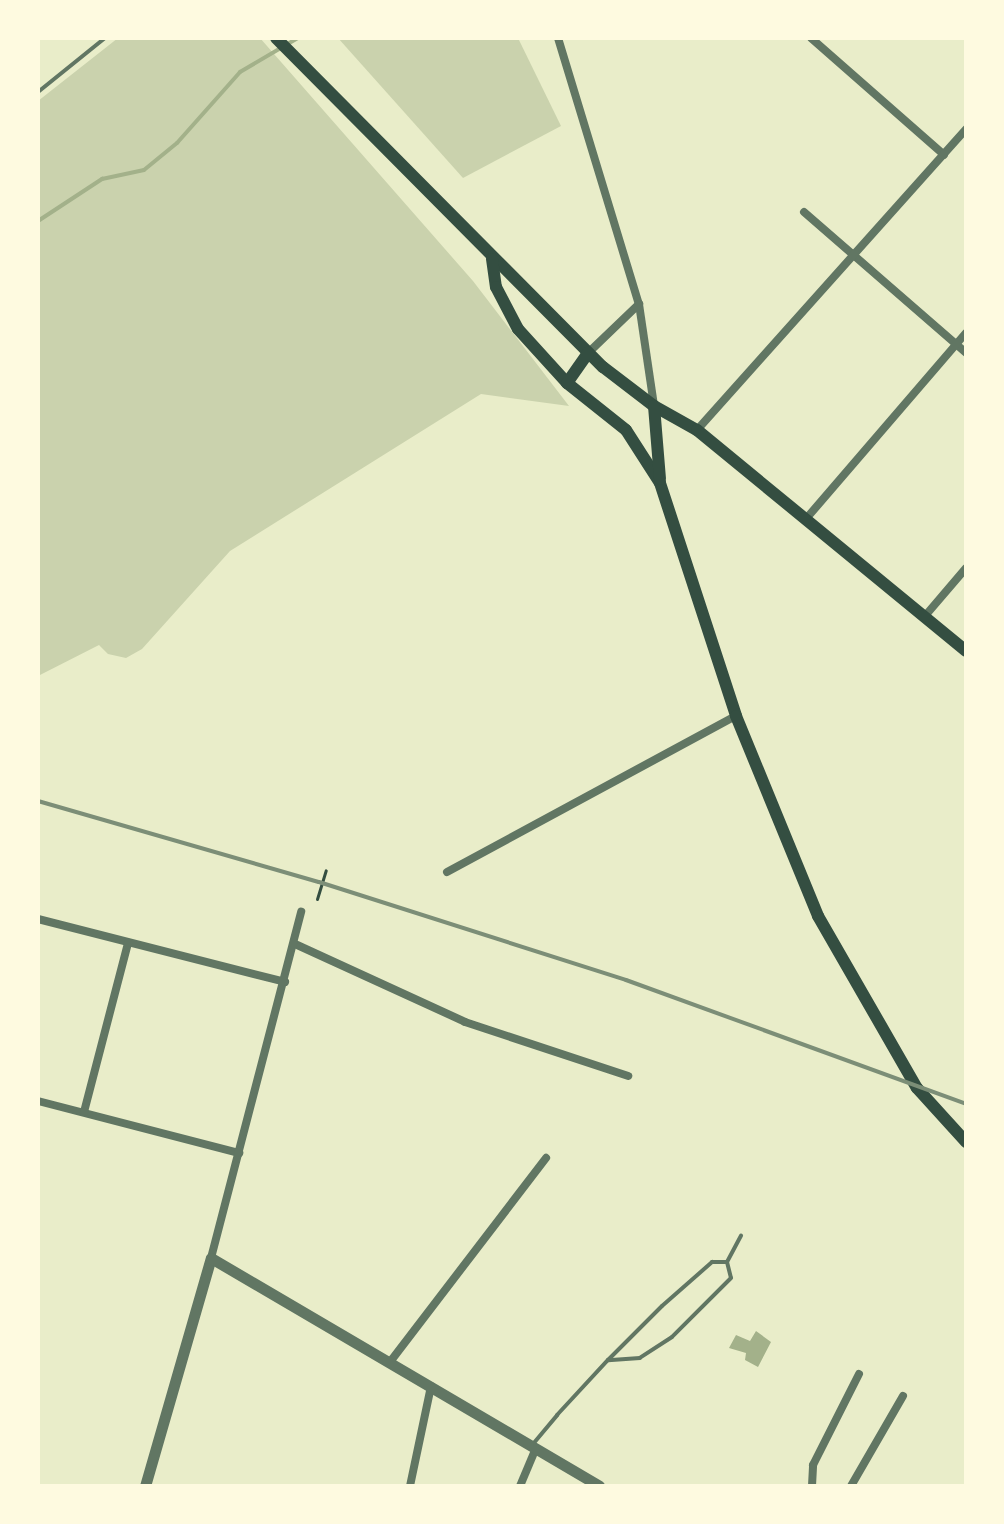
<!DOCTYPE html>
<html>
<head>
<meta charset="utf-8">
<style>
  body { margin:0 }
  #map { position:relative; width:1004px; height:1524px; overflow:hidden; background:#e9edc9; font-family:Manrope,sans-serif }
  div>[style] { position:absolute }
  .green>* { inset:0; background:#cad2ad }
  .water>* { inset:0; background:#a3b18a }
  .stream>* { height:4px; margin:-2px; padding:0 2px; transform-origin:2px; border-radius:2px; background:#a3b18a }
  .path>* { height:3px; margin:-1.5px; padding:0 1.5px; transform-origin:1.5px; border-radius:1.5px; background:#344e41 }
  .service>* { height:4px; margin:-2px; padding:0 2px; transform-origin:2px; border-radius:2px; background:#617663 }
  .minor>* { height:8px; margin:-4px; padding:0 4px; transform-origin:4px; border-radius:4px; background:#617663 }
  .tertiary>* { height:11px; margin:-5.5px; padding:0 5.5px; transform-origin:5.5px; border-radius:5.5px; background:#617663 }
  .secondary>* { height:12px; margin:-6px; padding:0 6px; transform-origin:6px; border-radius:6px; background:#344e41 }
  .rail>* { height:4px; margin:-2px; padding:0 2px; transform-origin:2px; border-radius:2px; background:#7c8e77 }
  span { translate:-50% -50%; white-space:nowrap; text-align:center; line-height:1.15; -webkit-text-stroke:7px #fefae0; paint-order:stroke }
  .frame { position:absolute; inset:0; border:40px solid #fefae0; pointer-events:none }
</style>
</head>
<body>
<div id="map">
  <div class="green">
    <div style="clip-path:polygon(118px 38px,260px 38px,473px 281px,569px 406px,481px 394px,230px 551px,142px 649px,126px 658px,108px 654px,99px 645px,38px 676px,38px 101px)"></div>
    <div style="clip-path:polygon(338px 38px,518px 38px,561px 126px,463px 178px)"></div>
  </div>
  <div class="water">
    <div style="clip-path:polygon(756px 1331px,771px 1342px,758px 1367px,745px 1360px,746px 1353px,729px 1348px,736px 1335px,750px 1341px)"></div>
  </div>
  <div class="stream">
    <div style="left:38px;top:221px;width:77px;rotate:-33.3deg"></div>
    <div style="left:102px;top:179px;width:43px;rotate:-12.1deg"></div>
    <div style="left:144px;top:170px;width:43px;rotate:-39.3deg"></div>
    <div style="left:177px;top:143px;width:95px;rotate:-48.4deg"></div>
    <div style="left:240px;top:72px;width:67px;rotate:-30.4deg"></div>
  </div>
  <div class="path">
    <div style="left:317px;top:899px;width:30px;rotate:-73deg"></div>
  </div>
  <div class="service">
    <div style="left:38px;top:92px;width:86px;rotate:-38.9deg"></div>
    <div style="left:727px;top:1262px;width:30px;rotate:-62deg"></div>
    <div style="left:533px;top:1444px;width:38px;rotate:-50deg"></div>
    <div style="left:557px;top:1415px;width:75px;rotate:-47.2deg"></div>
    <div style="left:608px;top:1360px;width:76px;rotate:-45deg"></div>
    <div style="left:662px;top:1306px;width:67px;rotate:-41.3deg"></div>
    <div style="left:712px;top:1262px;width:15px"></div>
    <div style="left:727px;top:1262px;width:16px;rotate:76deg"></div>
    <div style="left:731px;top:1278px;width:83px;rotate:135deg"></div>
    <div style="left:672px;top:1337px;width:38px;rotate:147deg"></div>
    <div style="left:640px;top:1358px;width:32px;rotate:176deg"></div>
  </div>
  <div class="minor">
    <div style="left:558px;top:38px;width:278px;rotate:73.1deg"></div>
    <div style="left:639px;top:304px;width:103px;rotate:81.6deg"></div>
    <div style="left:811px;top:38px;width:177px;rotate:41.3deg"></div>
    <div style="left:804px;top:212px;width:215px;rotate:41deg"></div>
    <div style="left:588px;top:353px;width:71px;rotate:-43.9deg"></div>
    <div style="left:697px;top:430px;width:404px;rotate:-48.2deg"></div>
    <div style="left:805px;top:520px;width:247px;rotate:-49.3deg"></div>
    <div style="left:925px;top:616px;width:63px;rotate:-49.5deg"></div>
    <div style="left:447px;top:872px;width:328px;rotate:-28.4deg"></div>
    <div style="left:38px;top:919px;width:255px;rotate:14.3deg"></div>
    <div style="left:295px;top:944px;width:187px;rotate:24.6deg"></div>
    <div style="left:465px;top:1022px;width:172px;rotate:18.3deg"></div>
    <div style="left:38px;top:1101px;width:208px;rotate:14.5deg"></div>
    <div style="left:84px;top:1112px;width:175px;rotate:-75.4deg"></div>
    <div style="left:211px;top:1258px;width:358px;rotate:-75.4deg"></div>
    <div style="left:390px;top:1362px;width:257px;rotate:-52.6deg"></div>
    <div style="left:410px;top:1486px;width:102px;rotate:-78.1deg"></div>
    <div style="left:520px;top:1486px;width:41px;rotate:-67.2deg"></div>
    <div style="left:812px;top:1486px;width:21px;rotate:-87deg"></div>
    <div style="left:813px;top:1465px;width:102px;rotate:-63.2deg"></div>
    <div style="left:851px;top:1486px;width:104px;rotate:-60deg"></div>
  </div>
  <div class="tertiary">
    <div style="left:145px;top:1486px;width:237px;rotate:-73.9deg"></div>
    <div style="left:211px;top:1258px;width:450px;rotate:30.4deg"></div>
  </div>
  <div class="secondary">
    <div style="left:276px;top:38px;width:464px;rotate:45.2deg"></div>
    <div style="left:603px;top:367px;width:64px;rotate:37.4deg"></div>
    <div style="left:654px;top:406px;width:49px;rotate:29.2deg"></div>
    <div style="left:697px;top:430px;width:348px;rotate:39.4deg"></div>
    <div style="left:492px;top:259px;width:28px;rotate:82deg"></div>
    <div style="left:496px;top:287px;width:47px;rotate:62.4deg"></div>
    <div style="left:518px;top:329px;width:73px;rotate:47.8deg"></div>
    <div style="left:567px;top:383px;width:75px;rotate:38.5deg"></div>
    <div style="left:626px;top:430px;width:63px;rotate:57.3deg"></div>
    <div style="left:660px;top:483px;width:245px;rotate:71.9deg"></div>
    <div style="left:736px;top:716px;width:216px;rotate:67.7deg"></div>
    <div style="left:818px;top:916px;width:198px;rotate:60.1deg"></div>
    <div style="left:917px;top:1088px;width:73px;rotate:47.8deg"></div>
    <div style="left:567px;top:383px;width:37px;rotate:-55deg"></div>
    <div style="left:654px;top:406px;width:73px;rotate:85.3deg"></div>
  </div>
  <div class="rail">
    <div style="left:38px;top:801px;width:292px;rotate:16.1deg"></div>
    <div style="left:319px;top:882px;width:322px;rotate:17.7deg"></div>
    <div style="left:626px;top:980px;width:362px;rotate:20deg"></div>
  </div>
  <div class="frame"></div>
</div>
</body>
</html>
